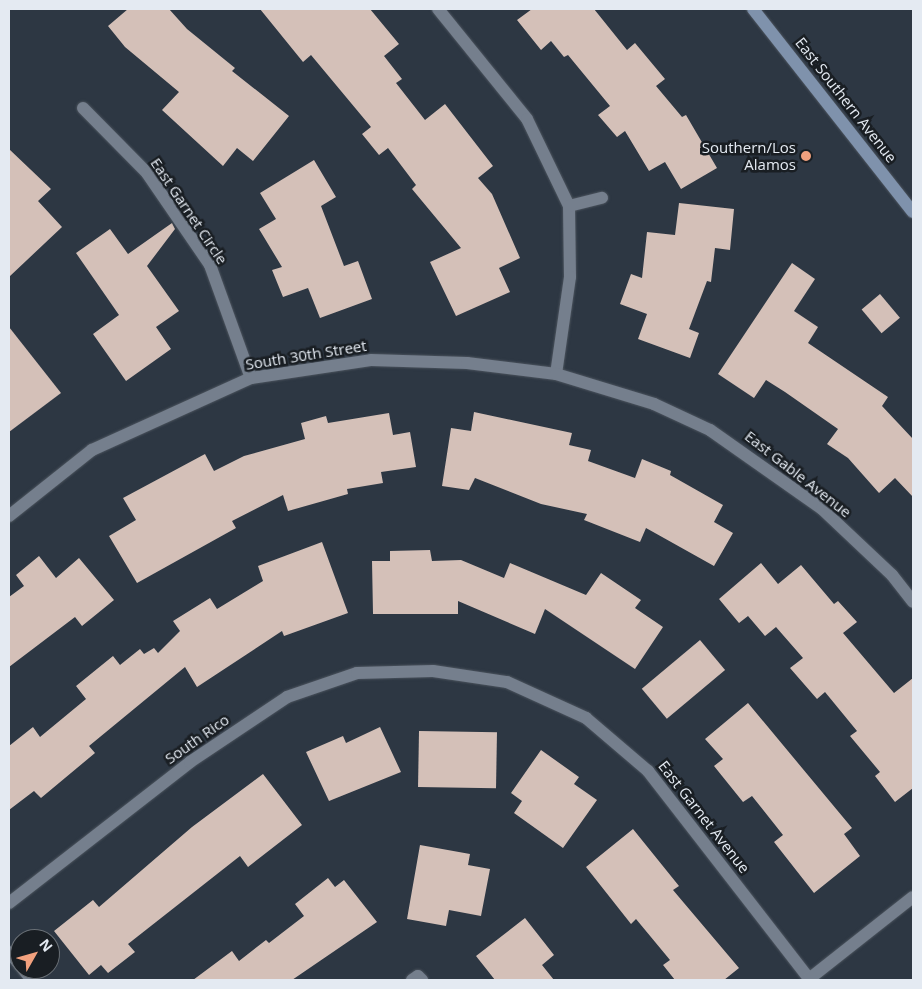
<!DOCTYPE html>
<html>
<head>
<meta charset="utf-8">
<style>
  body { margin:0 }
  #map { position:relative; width:922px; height:989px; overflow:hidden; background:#2d3743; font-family:"Open Sans",sans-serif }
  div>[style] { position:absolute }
  .building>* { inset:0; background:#d4c0b8; transform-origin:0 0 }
  .roads { filter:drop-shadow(0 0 1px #4b535d) drop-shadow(0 0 1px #4b535d) }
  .minor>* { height:12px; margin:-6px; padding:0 6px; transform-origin:6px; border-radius:6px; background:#757f8d }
  .secondary>* { height:12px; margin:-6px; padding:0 6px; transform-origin:6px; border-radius:6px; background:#7f92ac }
  .dots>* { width:14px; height:14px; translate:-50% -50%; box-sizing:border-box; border:2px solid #191e23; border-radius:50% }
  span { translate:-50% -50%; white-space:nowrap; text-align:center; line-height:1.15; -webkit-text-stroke:5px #191e23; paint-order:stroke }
  .street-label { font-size:15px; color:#e4eaf2 }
  .poi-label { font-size:15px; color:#e4eaf2 }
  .right { translate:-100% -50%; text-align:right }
  .frame { position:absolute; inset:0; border:10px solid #e4eaf2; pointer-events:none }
  .north { position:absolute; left:10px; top:929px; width:50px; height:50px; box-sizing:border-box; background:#191e23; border:1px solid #6a7076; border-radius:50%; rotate:52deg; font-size:14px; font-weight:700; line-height:20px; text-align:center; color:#e4eaf2 }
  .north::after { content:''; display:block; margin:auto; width:18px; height:22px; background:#f2a17e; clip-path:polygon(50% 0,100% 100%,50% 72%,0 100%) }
</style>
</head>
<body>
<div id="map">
  <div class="building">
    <div style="clip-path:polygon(128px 9px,169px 9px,187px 29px,235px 68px,232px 71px,289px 116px,253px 161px,237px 148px,223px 166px,162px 110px,179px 92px,125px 47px,108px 26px)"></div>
    <div style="clip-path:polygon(260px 9px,370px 9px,399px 44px,384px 56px,402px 79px,396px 83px,425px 120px,445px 104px,493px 166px,478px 178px,492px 194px,520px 258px,499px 268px,510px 292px,456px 316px,430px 262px,461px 248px,412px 189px,416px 185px,388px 148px,379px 155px,362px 134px,371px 127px,311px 55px,303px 62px)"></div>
    <div style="clip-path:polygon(532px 9px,594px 9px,627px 50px,635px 43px,665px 79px,656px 86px,682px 117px,686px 115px,717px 168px,681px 189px,665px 162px,649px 171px,625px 131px,617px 137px,598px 115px,610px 106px,568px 55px,564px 57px,551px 41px,541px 50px,517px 20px)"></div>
    <div style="clip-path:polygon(9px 149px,51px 189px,38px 201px,62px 227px,9px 277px)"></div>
    <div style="clip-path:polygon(314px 160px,336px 197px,321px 206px,344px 266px,358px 261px,372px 299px,320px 318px,308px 288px,283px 297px,272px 270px,282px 267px,259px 229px,276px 219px,260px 193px)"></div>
    <div style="clip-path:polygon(679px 203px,734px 209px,730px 250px,715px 248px,711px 282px,707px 281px,689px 329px,699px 333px,690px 358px,638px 339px,647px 314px,620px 304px,631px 274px,642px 278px,647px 232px,675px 235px)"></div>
    <div style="clip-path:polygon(172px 223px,175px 229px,147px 266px,179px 311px,156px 327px,171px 349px,126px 381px,93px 334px,119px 315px,76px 253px,110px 229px,128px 254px)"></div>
    <div style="clip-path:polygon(792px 263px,815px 279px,794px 311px,818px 327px,808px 343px,888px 397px,882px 406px,913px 439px,913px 497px,895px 478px,879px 493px,848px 458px,827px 444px,838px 429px,785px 392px,766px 380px,754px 398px,718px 374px)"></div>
    <div style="left:880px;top:294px;width:31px;height:24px;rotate:50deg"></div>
    <div style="clip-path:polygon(9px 327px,61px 393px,9px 432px)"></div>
    <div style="clip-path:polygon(474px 412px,572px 433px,569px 445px,591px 450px,588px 461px,635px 478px,642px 459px,671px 471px,670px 475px,723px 505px,714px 522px,733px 533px,714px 566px,646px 528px,640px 542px,584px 520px,587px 514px,541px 504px,475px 478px,469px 490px,442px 486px,451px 428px,471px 431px)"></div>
    <div style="clip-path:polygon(389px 413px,393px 435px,410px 432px,416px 467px,381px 472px,383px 483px,347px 489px,348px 494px,288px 511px,283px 495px,232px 521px,236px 528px,137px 583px,109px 536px,136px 520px,123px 498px,205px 454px,214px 471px,244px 456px,305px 439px,301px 423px,326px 416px,328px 423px)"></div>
    <div style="clip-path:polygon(322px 542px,348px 613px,284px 636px,282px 631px,197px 687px,185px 667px,89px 746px,95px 753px,41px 798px,34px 791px,9px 810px,9px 746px,33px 727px,40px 737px,86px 699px,76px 686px,113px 656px,120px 665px,140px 649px,144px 654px,154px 648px,158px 653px,180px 631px,173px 621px,210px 598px,217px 609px,263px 581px,258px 566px)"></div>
    <div style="clip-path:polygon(430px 550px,432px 561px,461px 560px,504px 578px,510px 563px,586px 595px,601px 573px,641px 600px,635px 608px,663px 627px,635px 669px,545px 609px,535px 634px,458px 601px,458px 614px,373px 614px,372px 561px,390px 561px,390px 551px)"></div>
    <div style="clip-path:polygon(39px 556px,56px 578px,79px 558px,114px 600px,82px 626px,75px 617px,9px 667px,9px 597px,24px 586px,16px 575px)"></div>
    <div style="clip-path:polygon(761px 563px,778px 584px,801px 565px,834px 604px,838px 601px,857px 622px,843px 633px,894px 693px,913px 678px,913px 788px,895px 802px,875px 776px,880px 772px,850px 736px,857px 731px,825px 692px,817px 699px,790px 668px,803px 658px,776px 627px,765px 636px,748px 616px,739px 623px,719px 599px)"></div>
    <div style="left:700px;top:640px;width:39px;height:76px;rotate:50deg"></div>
    <div style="clip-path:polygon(748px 703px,852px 828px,844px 834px,860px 856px,814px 893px,774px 842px,783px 835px,752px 796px,743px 802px,714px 766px,723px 759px,705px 739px)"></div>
    <div style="clip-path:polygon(380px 727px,401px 772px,329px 801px,306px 752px,343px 736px,346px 743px)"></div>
    <div style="left:419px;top:731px;width:78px;height:56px;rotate:1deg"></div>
    <div style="clip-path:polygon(541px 750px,579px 777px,574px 784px,597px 800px,563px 848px,514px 813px,522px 801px,511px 793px)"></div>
    <div style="clip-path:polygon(263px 774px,302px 825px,248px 867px,240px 856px,128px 944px,135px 952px,108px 973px,101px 965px,89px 975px,54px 931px,93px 900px,99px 907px,192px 827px)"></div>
    <div style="clip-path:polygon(633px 829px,679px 886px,673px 890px,739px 968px,724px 980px,675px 980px,663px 965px,670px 960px,636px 919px,631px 924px,586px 867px)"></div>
    <div style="clip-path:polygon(420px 845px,470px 854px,468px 865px,490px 869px,481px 916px,449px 910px,446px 926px,407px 919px)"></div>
    <div style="clip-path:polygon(328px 878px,335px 887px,344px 880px,377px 922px,292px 980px,193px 980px,232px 951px,239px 961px,266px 940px,269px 943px,304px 916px,295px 904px)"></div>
    <div style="clip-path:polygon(525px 918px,554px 955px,542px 965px,554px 980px,495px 980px,476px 956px)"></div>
  </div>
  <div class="roads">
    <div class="minor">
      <div style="left:438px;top:9px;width:141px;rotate:51deg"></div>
      <div style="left:527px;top:119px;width:97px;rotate:64.2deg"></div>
      <div style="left:569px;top:206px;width:71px;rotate:89.2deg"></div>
      <div style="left:570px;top:277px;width:98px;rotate:98.2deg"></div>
      <div style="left:83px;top:108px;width:91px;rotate:45.4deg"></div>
      <div style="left:147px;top:173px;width:112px;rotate:55.6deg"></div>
      <div style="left:210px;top:265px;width:120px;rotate:70.1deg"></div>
      <div style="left:569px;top:206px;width:34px;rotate:-14deg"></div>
      <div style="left:9px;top:516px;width:106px;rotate:-38.5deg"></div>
      <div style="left:92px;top:450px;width:175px;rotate:-24.4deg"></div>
      <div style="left:251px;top:378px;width:121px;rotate:-8.5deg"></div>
      <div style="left:371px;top:360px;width:96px;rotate:1.8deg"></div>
      <div style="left:467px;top:363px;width:90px;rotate:7deg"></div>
      <div style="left:556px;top:374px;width:102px;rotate:17deg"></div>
      <div style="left:654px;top:404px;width:62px;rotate:24.9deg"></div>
      <div style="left:710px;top:430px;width:137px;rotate:35.2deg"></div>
      <div style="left:822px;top:509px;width:96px;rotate:43.3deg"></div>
      <div style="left:892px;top:575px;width:34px;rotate:52deg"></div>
      <div style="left:9px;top:903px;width:229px;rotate:-37.9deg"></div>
      <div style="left:190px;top:762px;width:117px;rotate:-33.8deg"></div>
      <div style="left:287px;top:697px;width:74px;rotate:-18.9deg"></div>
      <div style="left:357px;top:673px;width:76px;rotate:-1.5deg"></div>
      <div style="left:433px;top:671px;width:75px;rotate:8.5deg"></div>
      <div style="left:507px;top:682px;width:87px;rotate:24.5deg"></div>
      <div style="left:586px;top:718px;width:82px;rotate:40.5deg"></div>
      <div style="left:648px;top:771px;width:264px;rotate:52.2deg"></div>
      <div style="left:9px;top:952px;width:17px;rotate:50deg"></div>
      <div style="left:23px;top:969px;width:14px;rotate:51deg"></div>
      <div style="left:809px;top:979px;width:132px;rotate:-38.3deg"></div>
      <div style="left:412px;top:980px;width:7px;rotate:-34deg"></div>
      <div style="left:418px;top:976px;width:6px;rotate:45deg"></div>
    </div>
    <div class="secondary">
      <div style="left:753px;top:9px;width:258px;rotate:51.8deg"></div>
    </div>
  </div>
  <div class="dots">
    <div style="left:806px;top:156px;background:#f2a17e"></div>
  </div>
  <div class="street-label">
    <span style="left:846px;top:100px;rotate:52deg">East Southern Avenue</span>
    <span style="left:189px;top:211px;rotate:56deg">East Garnet Circle</span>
    <span style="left:306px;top:355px;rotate:-9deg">South 30th Street</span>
    <span style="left:798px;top:474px;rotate:38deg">East Gable Avenue</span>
    <span style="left:197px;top:739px;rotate:-35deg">South Rico</span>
    <span style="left:704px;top:817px;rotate:52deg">East Garnet Avenue</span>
  </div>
  <div class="poi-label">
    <span class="right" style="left:796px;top:156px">Southern/Los<br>Alamos</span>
  </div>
  <div class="frame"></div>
  <div class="north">N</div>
</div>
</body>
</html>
